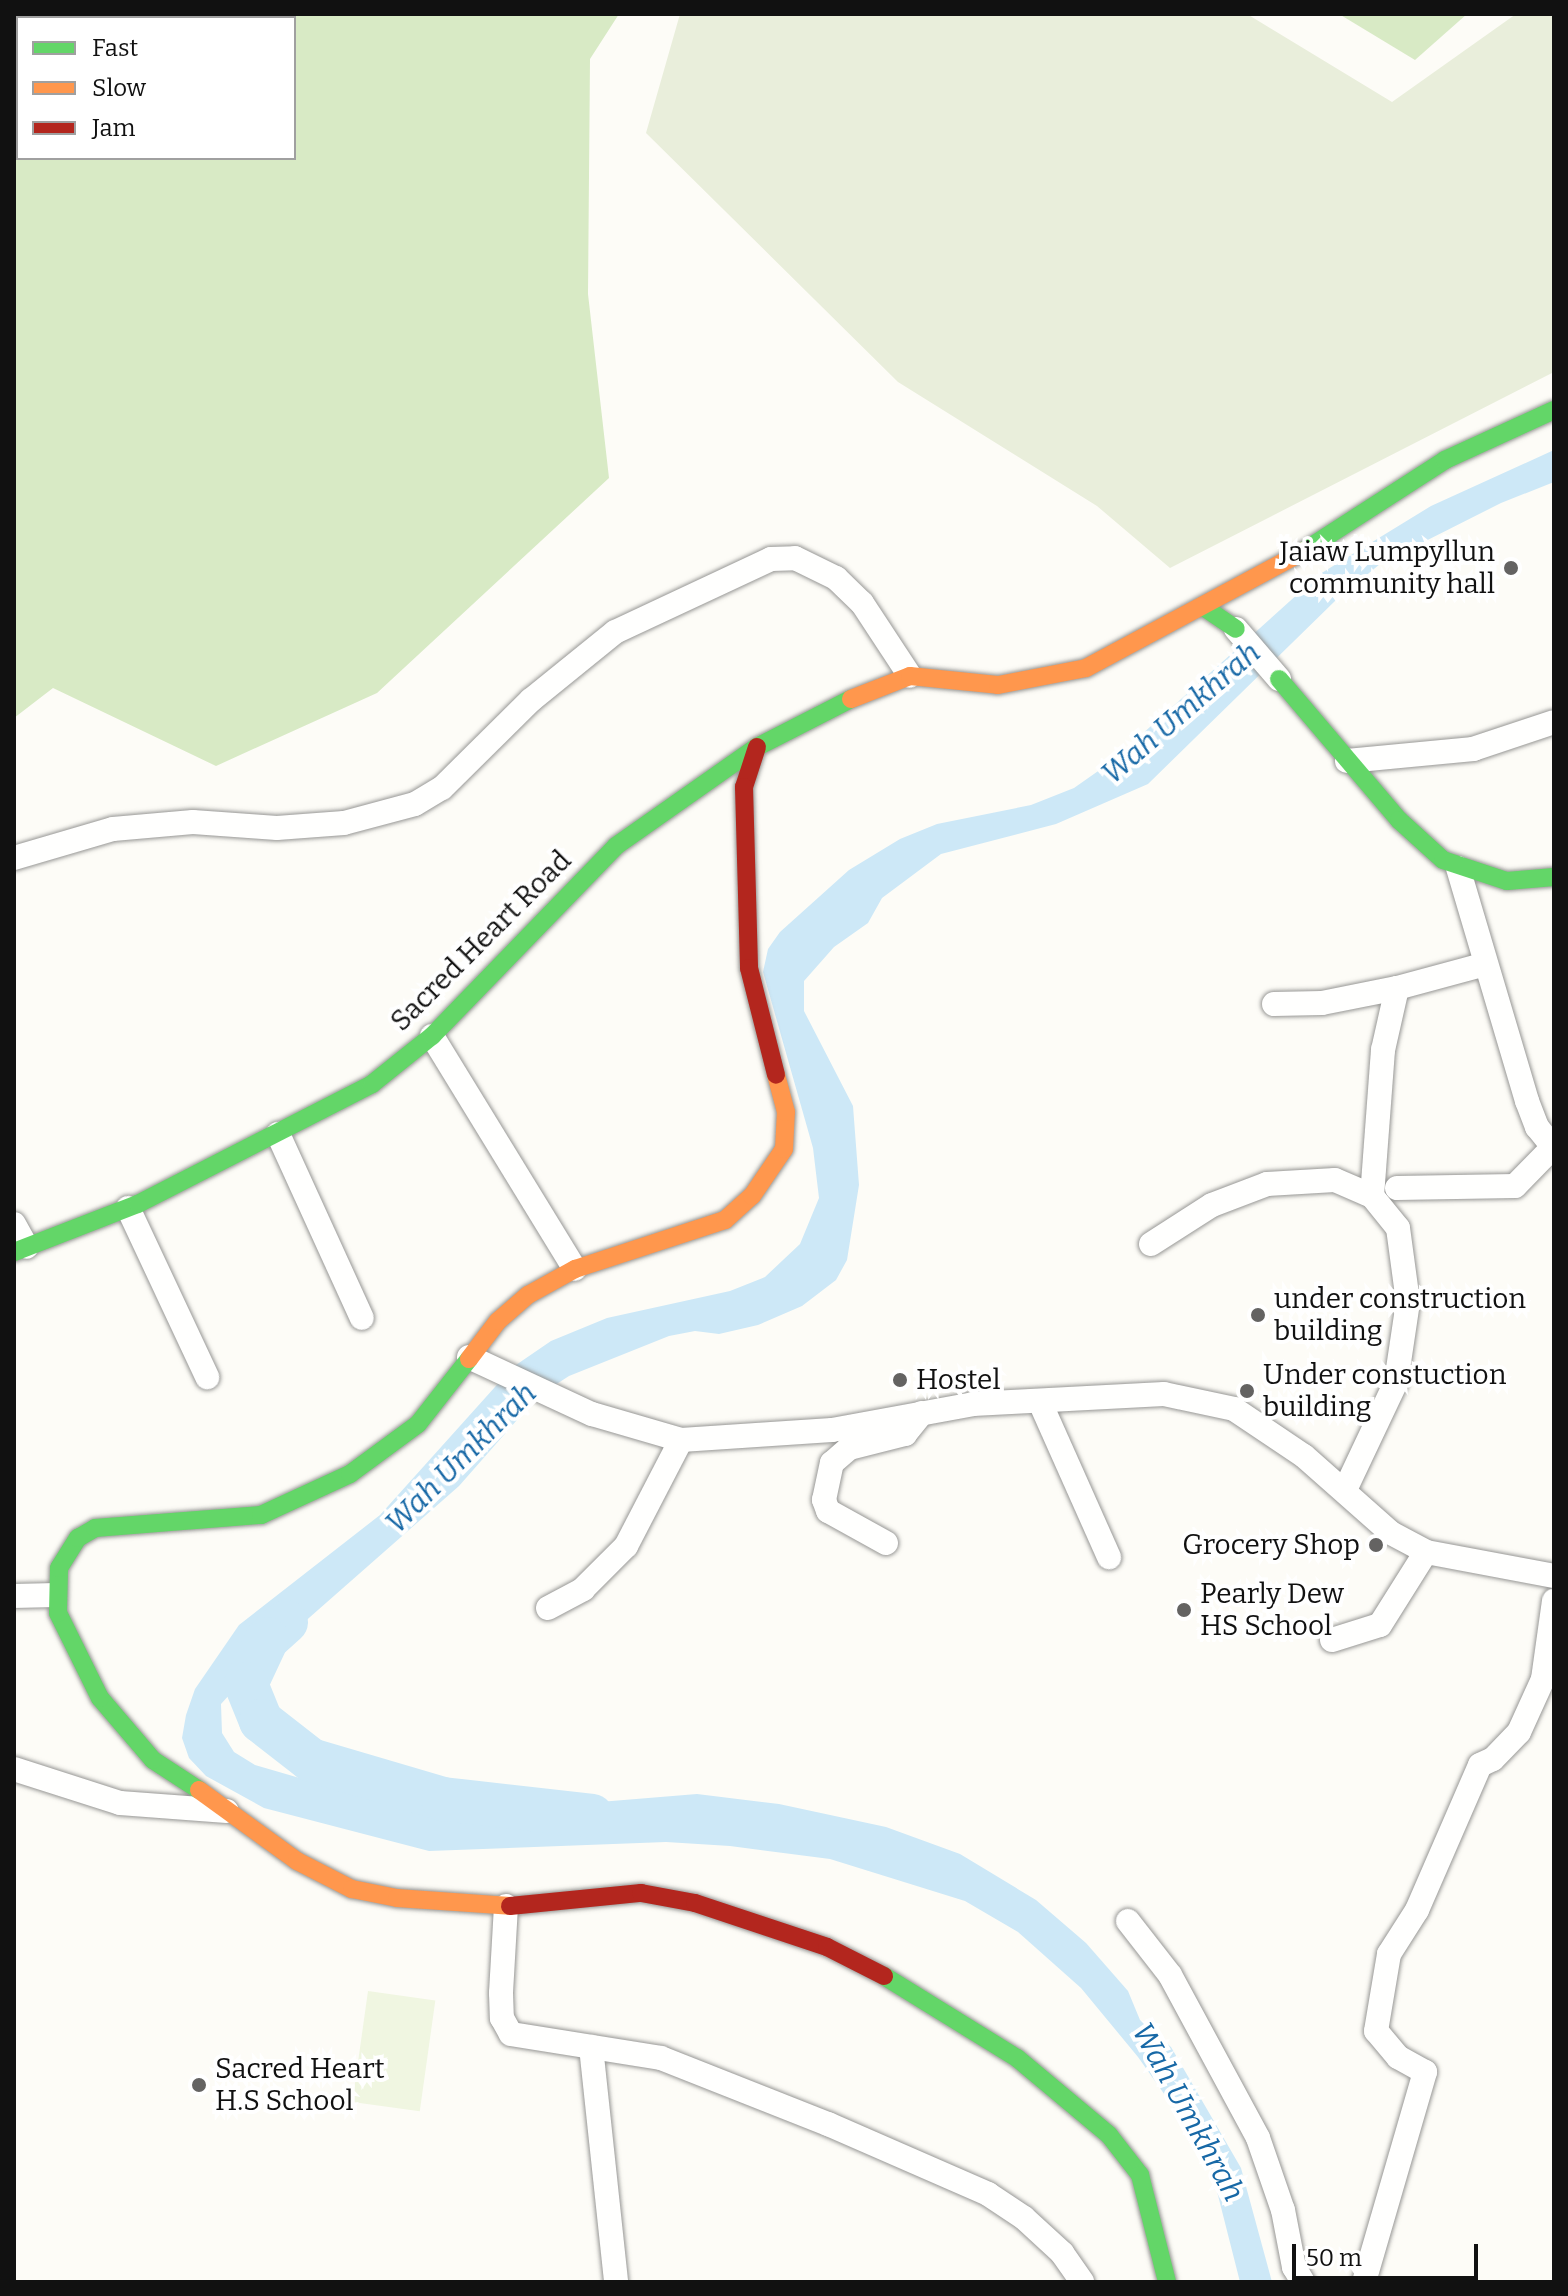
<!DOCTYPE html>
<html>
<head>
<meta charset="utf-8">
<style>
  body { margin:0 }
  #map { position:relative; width:1568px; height:2296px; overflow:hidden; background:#fdfcf7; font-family:Bitter,serif }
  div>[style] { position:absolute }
  .forest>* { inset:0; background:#d8eac5 }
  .cemetery>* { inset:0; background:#e9eedb }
  .pitch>* { inset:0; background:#f0f6e1; transform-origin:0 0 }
  .water>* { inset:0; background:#cde8f7 }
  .river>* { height:44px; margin:-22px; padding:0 22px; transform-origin:22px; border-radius:22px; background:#cde8f7 }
  .roads { filter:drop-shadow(0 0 2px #979795) drop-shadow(0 0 2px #979795) }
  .street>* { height:24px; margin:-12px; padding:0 12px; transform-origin:12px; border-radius:12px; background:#fffffe }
  .fast>* { height:18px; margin:-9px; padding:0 9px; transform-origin:9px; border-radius:9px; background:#63d668 }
  .slow>* { height:18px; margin:-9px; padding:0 9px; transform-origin:9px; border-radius:9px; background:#ff974d }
  .jam>* { height:18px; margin:-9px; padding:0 9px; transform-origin:9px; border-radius:9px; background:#b3261e }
  .dots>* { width:22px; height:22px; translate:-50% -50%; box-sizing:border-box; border:4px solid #fff; border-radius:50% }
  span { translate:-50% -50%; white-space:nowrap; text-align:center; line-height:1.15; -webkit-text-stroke:8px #fff; paint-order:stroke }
  .poi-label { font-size:28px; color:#111 }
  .right { translate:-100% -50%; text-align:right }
  .left { translate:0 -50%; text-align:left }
  .street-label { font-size:28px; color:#111 }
  .water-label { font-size:30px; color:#1768a6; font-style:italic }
  .frame { position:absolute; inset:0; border:16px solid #111; pointer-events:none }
  .legend { position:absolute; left:16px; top:16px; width:280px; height:144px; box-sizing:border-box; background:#fff; border:2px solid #a0a0a0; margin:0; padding:10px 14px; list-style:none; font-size:24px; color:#111 }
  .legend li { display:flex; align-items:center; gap:16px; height:40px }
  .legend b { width:40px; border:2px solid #a0a0a0 }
  .scale { position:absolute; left:1292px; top:2244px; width:186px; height:36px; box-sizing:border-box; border:4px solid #111; border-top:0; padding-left:10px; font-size:24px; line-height:28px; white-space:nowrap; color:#111; -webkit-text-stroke:6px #fff; paint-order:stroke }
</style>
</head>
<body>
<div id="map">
  <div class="forest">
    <div style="clip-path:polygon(evenodd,14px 14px,619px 14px,590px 59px,588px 294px,609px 478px,377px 693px,216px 766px,53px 688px,14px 718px,14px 14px,18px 18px,294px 18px,294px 158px,18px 158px,18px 18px)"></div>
    <div style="clip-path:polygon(1339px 14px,1467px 14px,1415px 60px)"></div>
  </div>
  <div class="cemetery">
    <div style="clip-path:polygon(680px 14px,1247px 14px,1392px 102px,1516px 14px,1554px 14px,1554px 372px,1170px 568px,1097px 506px,898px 382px,646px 133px)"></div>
  </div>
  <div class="pitch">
    <div style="left:368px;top:1991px;width:68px;height:112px;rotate:8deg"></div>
  </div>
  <div class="water">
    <div style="clip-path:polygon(1554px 450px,1554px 482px,1501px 503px,1380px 564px,1335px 601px,1148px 784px,1056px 824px,941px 854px,882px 898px,868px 923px,834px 947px,804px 981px,804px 1011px,853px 1106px,859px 1185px,847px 1260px,836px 1280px,802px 1306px,758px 1325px,719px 1334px,695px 1331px,669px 1336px,569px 1376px,538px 1396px,459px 1486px,260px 1661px,221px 1704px,222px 1733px,234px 1752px,255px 1765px,430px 1816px,697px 1794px,779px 1804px,886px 1827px,960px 1854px,1036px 1900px,1086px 1943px,1128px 1991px,1140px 2020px,1171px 2047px,1241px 2168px,1272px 2282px,1240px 2282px,1208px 2156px,1138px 2057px,1081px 1988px,1018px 1932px,965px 1901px,830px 1859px,730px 1846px,666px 1842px,429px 1851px,264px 1808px,206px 1776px,189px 1758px,182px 1738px,186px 1715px,195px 1689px,239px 1625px,380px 1515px,513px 1367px,551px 1341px,607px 1318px,730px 1291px,765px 1277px,800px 1244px,819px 1198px,813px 1148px,763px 972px,768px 949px,780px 932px,849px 870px,900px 839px,937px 824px,1031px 805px,1074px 788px,1111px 762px,1320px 574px,1431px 506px)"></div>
  </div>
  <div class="river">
    <div style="left:286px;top:1622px;width:25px;rotate:138deg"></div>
    <div style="left:267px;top:1639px;width:50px;rotate:115deg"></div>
    <div style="left:246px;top:1684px;width:40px;rotate:68deg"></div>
    <div style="left:261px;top:1721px;width:63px;rotate:38deg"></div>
    <div style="left:311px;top:1760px;width:138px;rotate:16.5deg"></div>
    <div style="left:443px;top:1799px;width:150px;rotate:6.5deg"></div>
  </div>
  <div class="roads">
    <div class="street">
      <div style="left:1236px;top:629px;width:66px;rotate:49.3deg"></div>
      <div style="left:1347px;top:761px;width:127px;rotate:-5.4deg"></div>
      <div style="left:1473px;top:749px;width:85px;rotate:-18.4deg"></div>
      <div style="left:14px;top:858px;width:103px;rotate:-16.3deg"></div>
      <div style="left:113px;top:829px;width:80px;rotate:-5deg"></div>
      <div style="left:193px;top:822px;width:84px;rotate:4.1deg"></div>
      <div style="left:277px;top:828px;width:67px;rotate:-4.3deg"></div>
      <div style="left:344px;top:823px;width:73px;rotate:-15deg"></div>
      <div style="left:415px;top:804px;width:31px;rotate:-31deg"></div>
      <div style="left:442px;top:788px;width:125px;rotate:-44.7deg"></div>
      <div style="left:531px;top:700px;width:108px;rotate:-39deg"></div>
      <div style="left:615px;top:632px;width:172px;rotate:-25.1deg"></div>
      <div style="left:771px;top:559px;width:24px;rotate:-2deg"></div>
      <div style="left:795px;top:558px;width:46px;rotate:26deg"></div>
      <div style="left:836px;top:578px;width:36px;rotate:44deg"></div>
      <div style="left:862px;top:603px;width:87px;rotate:56.7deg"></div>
      <div style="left:1458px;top:868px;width:243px;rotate:73.5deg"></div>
      <div style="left:1527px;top:1101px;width:28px;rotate:69deg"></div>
      <div style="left:1537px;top:1127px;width:27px;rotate:51deg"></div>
      <div style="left:1397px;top:988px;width:92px;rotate:-15.1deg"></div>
      <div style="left:1274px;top:1004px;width:48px;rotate:-1.2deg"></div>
      <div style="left:1322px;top:1003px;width:76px;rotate:-11.3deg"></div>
      <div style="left:1397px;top:988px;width:64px;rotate:102.7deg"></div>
      <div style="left:1383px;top:1050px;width:146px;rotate:94.3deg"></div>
      <div style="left:432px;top:1036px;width:273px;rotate:58.5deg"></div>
      <div style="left:278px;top:1134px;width:202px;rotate:65.5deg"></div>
      <div style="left:1397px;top:1188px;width:118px;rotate:-1deg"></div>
      <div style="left:1515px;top:1186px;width:54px;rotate:-45.7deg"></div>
      <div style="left:128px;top:1208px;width:187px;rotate:64.9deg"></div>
      <div style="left:14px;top:1224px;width:26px;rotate:61deg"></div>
      <div style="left:1151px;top:1244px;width:72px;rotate:-32.6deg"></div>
      <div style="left:1212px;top:1205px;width:59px;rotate:-20.9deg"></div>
      <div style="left:1267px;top:1184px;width:68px;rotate:-3.4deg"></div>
      <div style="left:1335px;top:1180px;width:40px;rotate:23.4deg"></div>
      <div style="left:1372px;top:1196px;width:41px;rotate:50.9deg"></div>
      <div style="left:1398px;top:1228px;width:75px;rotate:82.3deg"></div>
      <div style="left:1408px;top:1302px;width:81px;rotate:98.5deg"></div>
      <div style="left:1396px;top:1382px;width:119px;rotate:115.3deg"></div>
      <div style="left:469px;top:1357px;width:136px;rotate:24.9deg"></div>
      <div style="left:592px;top:1414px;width:93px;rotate:16.3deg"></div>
      <div style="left:681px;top:1440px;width:151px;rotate:-3.8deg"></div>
      <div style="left:832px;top:1430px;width:143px;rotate:-10.4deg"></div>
      <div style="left:973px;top:1404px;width:191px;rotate:-3deg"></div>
      <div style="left:1164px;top:1394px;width:72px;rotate:12.1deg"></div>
      <div style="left:1234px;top:1409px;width:84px;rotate:33.9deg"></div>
      <div style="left:1304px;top:1456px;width:116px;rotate:41.5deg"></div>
      <div style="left:1391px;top:1533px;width:40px;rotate:28deg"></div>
      <div style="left:1426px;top:1552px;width:130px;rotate:10.6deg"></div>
      <div style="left:1040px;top:1402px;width:170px;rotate:66deg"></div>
      <div style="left:886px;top:1543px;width:66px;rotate:-151.1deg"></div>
      <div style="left:828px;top:1511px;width:12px;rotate:-110deg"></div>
      <div style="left:824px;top:1500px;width:38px;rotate:-78deg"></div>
      <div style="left:832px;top:1463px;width:23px;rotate:-41deg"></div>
      <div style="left:849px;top:1448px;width:58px;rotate:-14deg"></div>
      <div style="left:905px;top:1434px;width:27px;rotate:-51deg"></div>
      <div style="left:14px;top:1596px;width:41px;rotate:-1.4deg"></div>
      <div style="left:548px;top:1608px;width:40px;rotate:-28deg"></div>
      <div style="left:583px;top:1589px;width:61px;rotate:-45deg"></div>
      <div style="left:626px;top:1546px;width:119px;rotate:-62.6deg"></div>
      <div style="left:1332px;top:1640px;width:50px;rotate:-17.4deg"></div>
      <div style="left:1380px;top:1625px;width:86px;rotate:-57.8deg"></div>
      <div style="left:14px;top:1769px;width:111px;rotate:17.8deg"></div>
      <div style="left:120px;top:1803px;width:107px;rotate:4.3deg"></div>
      <div style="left:506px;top:1906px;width:87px;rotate:93.3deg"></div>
      <div style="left:501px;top:1993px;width:25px;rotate:88deg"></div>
      <div style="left:502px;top:2018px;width:18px;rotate:61deg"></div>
      <div style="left:511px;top:2034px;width:152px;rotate:9.1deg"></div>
      <div style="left:661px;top:2058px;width:180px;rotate:21.6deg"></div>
      <div style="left:828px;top:2124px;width:175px;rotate:23.6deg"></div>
      <div style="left:988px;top:2194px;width:43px;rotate:33.7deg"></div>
      <div style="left:1024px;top:2218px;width:52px;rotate:42.6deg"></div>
      <div style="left:1062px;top:2253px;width:35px;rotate:55deg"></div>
      <div style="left:1128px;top:1921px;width:68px;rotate:52.1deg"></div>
      <div style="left:1170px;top:1975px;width:185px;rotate:61.6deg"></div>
      <div style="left:1258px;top:2138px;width:76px;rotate:70.9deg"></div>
      <div style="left:1283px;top:2210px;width:58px;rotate:79.1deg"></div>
      <div style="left:1294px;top:2267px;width:17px;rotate:59deg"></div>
      <div style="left:591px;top:2047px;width:236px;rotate:83.9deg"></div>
      <div style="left:1364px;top:2282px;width:219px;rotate:-73.8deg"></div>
      <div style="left:1425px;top:2072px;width:31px;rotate:-151deg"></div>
      <div style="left:1398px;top:2057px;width:34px;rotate:-130deg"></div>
      <div style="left:1376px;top:2031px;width:78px;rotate:-80.4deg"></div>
      <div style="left:1389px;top:1954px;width:52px;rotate:-57.5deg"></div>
      <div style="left:1417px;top:1910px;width:158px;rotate:-66.5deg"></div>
      <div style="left:1480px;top:1765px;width:14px;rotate:-25deg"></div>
      <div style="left:1493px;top:1759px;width:37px;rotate:-46deg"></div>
      <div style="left:1519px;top:1732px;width:58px;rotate:-65.6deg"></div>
      <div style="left:1543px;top:1679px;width:79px;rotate:-82deg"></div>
    </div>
    <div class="fast">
      <div style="left:1304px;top:551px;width:168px;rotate:-32.8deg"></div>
      <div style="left:1445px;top:460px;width:120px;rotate:-24.6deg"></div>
      <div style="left:1205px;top:608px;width:37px;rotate:34deg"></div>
      <div style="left:1279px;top:679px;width:185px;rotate:49.6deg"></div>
      <div style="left:1399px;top:820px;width:59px;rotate:42.3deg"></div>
      <div style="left:1443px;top:860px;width:67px;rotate:18.2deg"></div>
      <div style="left:1507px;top:881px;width:47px;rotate:-4.9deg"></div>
      <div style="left:14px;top:1252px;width:133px;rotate:-21.2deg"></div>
      <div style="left:138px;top:1204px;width:263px;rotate:-27.1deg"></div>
      <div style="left:372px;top:1084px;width:77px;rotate:-38.7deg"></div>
      <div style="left:432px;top:1036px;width:264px;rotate:-45.9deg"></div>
      <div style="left:616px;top:846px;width:172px;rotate:-35.1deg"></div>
      <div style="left:757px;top:747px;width:106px;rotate:-27.1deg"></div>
      <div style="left:199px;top:1790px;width:55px;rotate:-146.9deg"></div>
      <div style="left:153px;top:1760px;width:82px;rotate:-130.5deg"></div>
      <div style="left:100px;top:1698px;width:95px;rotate:-116.3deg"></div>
      <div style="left:58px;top:1613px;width:45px;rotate:-88.7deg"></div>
      <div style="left:59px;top:1568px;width:36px;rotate:-58deg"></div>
      <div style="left:78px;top:1538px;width:20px;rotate:-30deg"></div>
      <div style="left:95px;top:1528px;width:167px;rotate:-4.5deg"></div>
      <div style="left:261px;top:1515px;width:98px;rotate:-24.7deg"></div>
      <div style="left:350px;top:1474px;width:84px;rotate:-36.3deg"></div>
      <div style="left:418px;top:1424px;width:83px;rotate:-51.9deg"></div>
      <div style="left:884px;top:1976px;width:156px;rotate:31.7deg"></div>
      <div style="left:1017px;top:2058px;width:120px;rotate:39.9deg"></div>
      <div style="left:1109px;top:2135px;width:51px;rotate:52.2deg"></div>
      <div style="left:1140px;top:2175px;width:110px;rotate:75.8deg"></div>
    </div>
    <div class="slow">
      <div style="left:851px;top:699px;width:63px;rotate:-21.3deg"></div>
      <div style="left:910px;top:676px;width:88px;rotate:5.8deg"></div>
      <div style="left:998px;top:685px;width:90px;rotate:-10.9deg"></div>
      <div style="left:1086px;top:668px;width:247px;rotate:-28.2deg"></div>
      <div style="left:469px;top:1359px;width:48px;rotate:-52.7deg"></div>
      <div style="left:498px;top:1321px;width:40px;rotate:-41deg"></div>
      <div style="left:528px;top:1295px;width:54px;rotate:-29deg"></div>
      <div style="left:575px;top:1269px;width:158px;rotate:-18.1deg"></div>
      <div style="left:725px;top:1220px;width:36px;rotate:-42deg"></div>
      <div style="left:752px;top:1196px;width:57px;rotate:-55.8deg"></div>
      <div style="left:784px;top:1149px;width:37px;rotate:-87deg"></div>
      <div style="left:786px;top:1112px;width:38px;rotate:-105deg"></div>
      <div style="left:199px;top:1790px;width:121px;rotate:35.9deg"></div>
      <div style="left:297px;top:1861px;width:62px;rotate:27deg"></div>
      <div style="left:352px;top:1889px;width:46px;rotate:11.3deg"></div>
      <div style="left:397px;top:1898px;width:113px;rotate:4deg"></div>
    </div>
    <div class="jam">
      <div style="left:757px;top:747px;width:42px;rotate:108deg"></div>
      <div style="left:744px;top:787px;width:181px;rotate:88.4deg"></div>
      <div style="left:749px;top:968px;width:110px;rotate:75.8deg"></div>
      <div style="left:510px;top:1906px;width:132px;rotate:-5.7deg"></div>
      <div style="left:641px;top:1893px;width:55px;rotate:10.5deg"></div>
      <div style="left:695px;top:1903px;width:139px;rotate:18.4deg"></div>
      <div style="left:827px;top:1947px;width:64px;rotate:27deg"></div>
    </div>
  </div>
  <div class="dots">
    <div style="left:1511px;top:568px;background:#646362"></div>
    <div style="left:1258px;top:1315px;background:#646362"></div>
    <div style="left:900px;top:1380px;background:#646362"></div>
    <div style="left:1247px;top:1391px;background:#646362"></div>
    <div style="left:1376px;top:1545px;background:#646362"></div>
    <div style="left:1184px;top:1610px;background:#646362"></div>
    <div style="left:199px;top:2085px;background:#646362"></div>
  </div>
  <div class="poi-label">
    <span class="right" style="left:1495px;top:568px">Jaiaw Lumpyllun<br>community hall</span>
    <span class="left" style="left:1274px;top:1315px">under construction<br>building</span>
    <span class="left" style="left:1263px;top:1391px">Under constuction<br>building</span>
    <span class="left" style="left:916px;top:1380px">Hostel</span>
    <span class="right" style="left:1360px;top:1545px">Grocery Shop</span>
    <span class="left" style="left:1200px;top:1610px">Pearly Dew<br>HS School</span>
    <span class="left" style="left:215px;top:2085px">Sacred Heart<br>H.S School</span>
  </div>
  <div class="street-label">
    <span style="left:481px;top:941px;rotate:-45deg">Sacred Heart Road</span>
  </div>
  <div class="water-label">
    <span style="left:1181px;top:713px;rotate:-41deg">Wah Umkhrah</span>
    <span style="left:461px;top:1458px;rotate:-45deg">Wah Umkhrah</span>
    <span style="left:1188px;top:2112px;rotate:61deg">Wah Umkhrah</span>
  </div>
  <div class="frame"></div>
  <ul class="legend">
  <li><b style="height:10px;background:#63d668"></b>Fast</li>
  <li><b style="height:10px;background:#ff974d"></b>Slow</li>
  <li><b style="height:10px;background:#b3261e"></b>Jam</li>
  </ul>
  <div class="scale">50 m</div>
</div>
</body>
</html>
